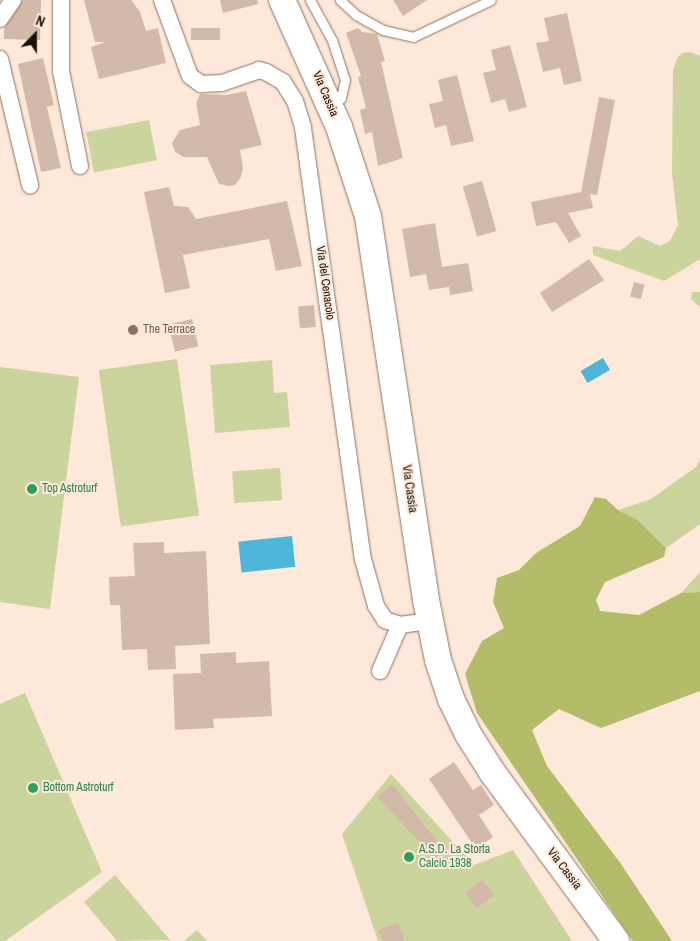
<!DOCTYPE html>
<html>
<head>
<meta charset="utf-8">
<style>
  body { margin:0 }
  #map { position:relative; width:700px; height:941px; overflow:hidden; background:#fde8d9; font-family:"Archivo Narrow",sans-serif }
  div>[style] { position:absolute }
  .green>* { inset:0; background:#ccd49d; transform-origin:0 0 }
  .forest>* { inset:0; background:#b2bc69 }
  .water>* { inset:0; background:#4fb6da; transform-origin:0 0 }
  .building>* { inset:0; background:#d3b9a8; transform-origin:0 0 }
  .roads { filter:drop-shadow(0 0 1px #8b7363) drop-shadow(0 0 1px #8b7363) }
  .service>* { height:9px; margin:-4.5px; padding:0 4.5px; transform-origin:4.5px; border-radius:4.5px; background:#fff }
  .minor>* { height:16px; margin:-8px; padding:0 8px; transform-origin:8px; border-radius:8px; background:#fff }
  .primary>* { height:26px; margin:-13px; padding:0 13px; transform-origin:13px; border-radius:13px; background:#fff }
  .dots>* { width:14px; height:14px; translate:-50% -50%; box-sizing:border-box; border:2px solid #fde8d9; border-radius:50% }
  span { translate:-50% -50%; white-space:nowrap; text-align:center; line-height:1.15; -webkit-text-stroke:4px #fde8d9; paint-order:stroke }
  .street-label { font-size:12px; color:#1a120b }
  .education-label { font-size:12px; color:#785e54 }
  .left { translate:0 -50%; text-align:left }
  .leisure-label { font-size:12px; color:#27864d }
  .north { position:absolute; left:10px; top:10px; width:50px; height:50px; -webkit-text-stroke:4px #fde8d9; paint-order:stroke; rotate:22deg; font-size:14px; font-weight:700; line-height:20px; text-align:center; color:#1a120b }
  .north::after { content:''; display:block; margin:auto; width:18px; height:22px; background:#1a120b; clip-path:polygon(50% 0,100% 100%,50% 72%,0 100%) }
</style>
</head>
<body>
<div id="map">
  <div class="green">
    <div style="clip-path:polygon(691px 52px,700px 56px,700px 259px,664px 281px,593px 255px,593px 246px,620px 251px,638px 236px,660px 246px,670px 241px,678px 225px,672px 173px,673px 72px,677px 58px,682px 53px)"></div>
    <div style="left:149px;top:120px;width:41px;height:64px;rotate:79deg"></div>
    <div style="clip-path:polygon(692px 292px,700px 292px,700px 307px,691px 299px)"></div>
    <div style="left:177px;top:359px;width:158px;height:79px;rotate:82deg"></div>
    <div style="clip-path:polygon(272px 360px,274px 393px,287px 392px,290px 427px,215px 433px,210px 365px)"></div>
    <div style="clip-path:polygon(0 367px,79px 377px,50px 609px,0 602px)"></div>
    <div style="clip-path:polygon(700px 460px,700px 524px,666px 548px,638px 520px,618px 510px,651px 499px,696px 467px)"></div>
    <div style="left:280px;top:468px;width:32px;height:48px;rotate:86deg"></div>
    <div style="clip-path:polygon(700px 572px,700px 592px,681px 593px)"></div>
    <div style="clip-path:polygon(25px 693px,102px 872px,5px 941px,0 941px,0 704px)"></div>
    <div style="clip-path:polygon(391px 774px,474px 865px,513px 850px,572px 941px,378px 941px,342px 834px)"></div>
    <div style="clip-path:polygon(115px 875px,170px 940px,117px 941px,84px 902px)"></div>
    <div style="clip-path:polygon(197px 930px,207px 941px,184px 941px)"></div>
  </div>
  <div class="forest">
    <div style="clip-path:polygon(595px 497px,606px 499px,618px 510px,638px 520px,666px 548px,664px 557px,605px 582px,596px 600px,600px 611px,639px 615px,681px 593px,700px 592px,700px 691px,601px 728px,559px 709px,532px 730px,547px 766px,621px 864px,672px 941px,633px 941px,477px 713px,465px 674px,482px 641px,504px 628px,493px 602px,497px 578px,519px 570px,536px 553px,580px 526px)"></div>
  </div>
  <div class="water">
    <div style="left:603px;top:358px;width:14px;height:26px;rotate:60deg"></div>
    <div style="left:292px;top:536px;width:31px;height:54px;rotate:84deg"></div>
  </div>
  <div class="building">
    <div style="clip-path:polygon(23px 0,41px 0,40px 40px,4px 39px,4px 28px)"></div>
    <div style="clip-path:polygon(84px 0,131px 0,140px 12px,146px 31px,158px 28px,166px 63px,99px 79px,91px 47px,105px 42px,95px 42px)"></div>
    <div style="clip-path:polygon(220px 0,257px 0,258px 4px,223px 13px)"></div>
    <div style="clip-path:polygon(393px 0,427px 0,403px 16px)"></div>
    <div style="clip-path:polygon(567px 13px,582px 81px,564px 85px,560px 68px,543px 72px,536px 43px,549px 41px,544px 18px)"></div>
    <div style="left:220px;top:28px;width:12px;height:29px;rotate:90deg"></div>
    <div style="clip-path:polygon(358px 28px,362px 32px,377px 34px,385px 61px,381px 62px,403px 158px,378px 166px,372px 132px,365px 134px,360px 110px,366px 108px,358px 77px,361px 76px,346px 33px)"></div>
    <div style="clip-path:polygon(510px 45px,527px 107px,509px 112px,505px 99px,491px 103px,483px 73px,496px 70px,491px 50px)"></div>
    <div style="clip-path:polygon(43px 58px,54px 105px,47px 107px,61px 168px,41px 172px,18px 64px)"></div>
    <div style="clip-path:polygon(457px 75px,474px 141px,451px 146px,446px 125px,435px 128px,429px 104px,443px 101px,438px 80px)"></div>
    <div style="clip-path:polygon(246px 91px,262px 145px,240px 150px,243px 168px,241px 177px,235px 185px,229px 186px,219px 184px,207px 157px,184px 157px,175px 152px,172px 143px,180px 130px,200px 125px,196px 103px,200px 94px,226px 95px)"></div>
    <div style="clip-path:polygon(599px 97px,615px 100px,597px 195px,590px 194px,593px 208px,568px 213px,581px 236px,569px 243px,556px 222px,536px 226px,531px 202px,581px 192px)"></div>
    <div style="left:482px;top:181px;width:52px;height:20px;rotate:74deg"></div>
    <div style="clip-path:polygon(169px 187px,174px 206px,188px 207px,196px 219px,287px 201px,302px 266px,276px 271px,269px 239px,183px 255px,190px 288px,165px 293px,144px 192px)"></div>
    <div style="clip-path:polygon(435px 223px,442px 267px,468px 263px,473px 291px,450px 295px,449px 287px,429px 290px,426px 274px,410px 277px,402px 229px)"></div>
    <div style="clip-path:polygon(589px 259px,604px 280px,552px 312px,540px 293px)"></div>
    <div style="left:634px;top:282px;width:11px;height:15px;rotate:15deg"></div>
    <div style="left:314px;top:305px;width:22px;height:16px;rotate:85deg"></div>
    <div style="left:192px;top:319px;width:28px;height:24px;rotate:77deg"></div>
    <div style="clip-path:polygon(164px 542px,164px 553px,206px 551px,210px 644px,175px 646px,176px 669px,148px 670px,147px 649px,122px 650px,120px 605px,110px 605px,109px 577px,135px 576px,133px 543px)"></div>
    <div style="clip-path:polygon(236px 652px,236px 663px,269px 661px,272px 716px,213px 719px,214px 728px,175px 730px,173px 674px,201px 673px,200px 654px)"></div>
    <div style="clip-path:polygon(454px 762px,473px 790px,481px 785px,494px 805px,479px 815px,493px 837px,476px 849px,429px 779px)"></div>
    <div style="clip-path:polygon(392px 784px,444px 850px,435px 858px,377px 797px)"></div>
    <div style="left:483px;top:880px;width:19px;height:22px;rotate:54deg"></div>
    <div style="clip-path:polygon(398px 923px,405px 941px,383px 941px,378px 930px)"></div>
  </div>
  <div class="roads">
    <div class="service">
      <div style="left:310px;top:0;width:46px;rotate:61.2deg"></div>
      <div style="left:332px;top:40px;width:42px;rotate:72deg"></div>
      <div style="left:345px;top:80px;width:18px;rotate:103deg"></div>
      <div style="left:341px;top:98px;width:11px;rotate:139deg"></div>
      <div style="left:340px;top:0;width:22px;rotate:43deg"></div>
      <div style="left:356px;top:15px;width:31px;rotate:29deg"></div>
      <div style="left:383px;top:30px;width:31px;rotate:13deg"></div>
      <div style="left:413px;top:37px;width:86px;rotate:-25.4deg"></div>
    </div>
    <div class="minor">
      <div style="left:61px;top:0;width:71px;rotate:90deg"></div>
      <div style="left:61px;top:71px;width:97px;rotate:78.7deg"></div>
      <div style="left:162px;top:0;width:81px;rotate:69.8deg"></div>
      <div style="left:190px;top:76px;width:14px;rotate:36deg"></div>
      <div style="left:201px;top:84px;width:21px;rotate:-3deg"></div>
      <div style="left:222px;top:83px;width:39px;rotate:-19deg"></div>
      <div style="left:259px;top:70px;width:7px;rotate:16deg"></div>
      <div style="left:266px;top:72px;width:20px;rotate:30deg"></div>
      <div style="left:283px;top:82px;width:22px;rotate:58deg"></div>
      <div style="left:295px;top:101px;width:28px;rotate:73deg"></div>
      <div style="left:303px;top:128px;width:435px;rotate:82.1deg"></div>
      <div style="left:363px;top:559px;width:49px;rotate:74.5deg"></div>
      <div style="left:376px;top:606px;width:17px;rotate:57deg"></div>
      <div style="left:385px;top:620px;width:16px;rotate:18deg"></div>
      <div style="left:400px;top:625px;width:30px;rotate:-8deg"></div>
      <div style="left:0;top:19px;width:23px;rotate:-56deg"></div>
      <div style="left:0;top:59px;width:130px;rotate:76.6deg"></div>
      <div style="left:380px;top:671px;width:50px;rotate:-66.5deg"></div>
    </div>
    <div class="primary">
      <div style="left:282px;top:0;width:139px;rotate:65.8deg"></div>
      <div style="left:339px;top:127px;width:94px;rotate:72deg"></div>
      <div style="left:368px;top:216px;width:388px;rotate:81.4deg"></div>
      <div style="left:426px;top:600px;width:61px;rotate:78.7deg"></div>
      <div style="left:438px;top:660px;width:41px;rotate:71.6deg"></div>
      <div style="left:451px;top:699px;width:39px;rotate:64deg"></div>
      <div style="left:468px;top:734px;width:45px;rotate:57.7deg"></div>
      <div style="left:492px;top:772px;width:210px;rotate:53.7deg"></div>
    </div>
  </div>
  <div class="dots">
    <div style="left:133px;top:330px;background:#8d6e63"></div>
    <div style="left:32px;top:489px;background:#2e9e5b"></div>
    <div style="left:33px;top:788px;background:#2e9e5b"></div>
    <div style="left:409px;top:857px;background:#2e9e5b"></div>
  </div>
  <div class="street-label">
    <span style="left:325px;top:94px;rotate:67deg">Via Cassia</span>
    <span style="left:325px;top:283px;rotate:82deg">Via del Cenacolo</span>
    <span style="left:409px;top:489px;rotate:82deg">Via Cassia</span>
    <span style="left:564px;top:869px;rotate:53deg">Via Cassia</span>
  </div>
  <div class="education-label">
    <span class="left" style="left:143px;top:330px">The Terrace</span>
  </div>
  <div class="leisure-label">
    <span class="left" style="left:42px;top:489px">Top Astroturf</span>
    <span class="left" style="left:43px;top:788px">Bottom Astroturf</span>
    <span class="left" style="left:419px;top:857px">A.S.D. La Storta<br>Calcio 1938</span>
  </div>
  <div class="north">N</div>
</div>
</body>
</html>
